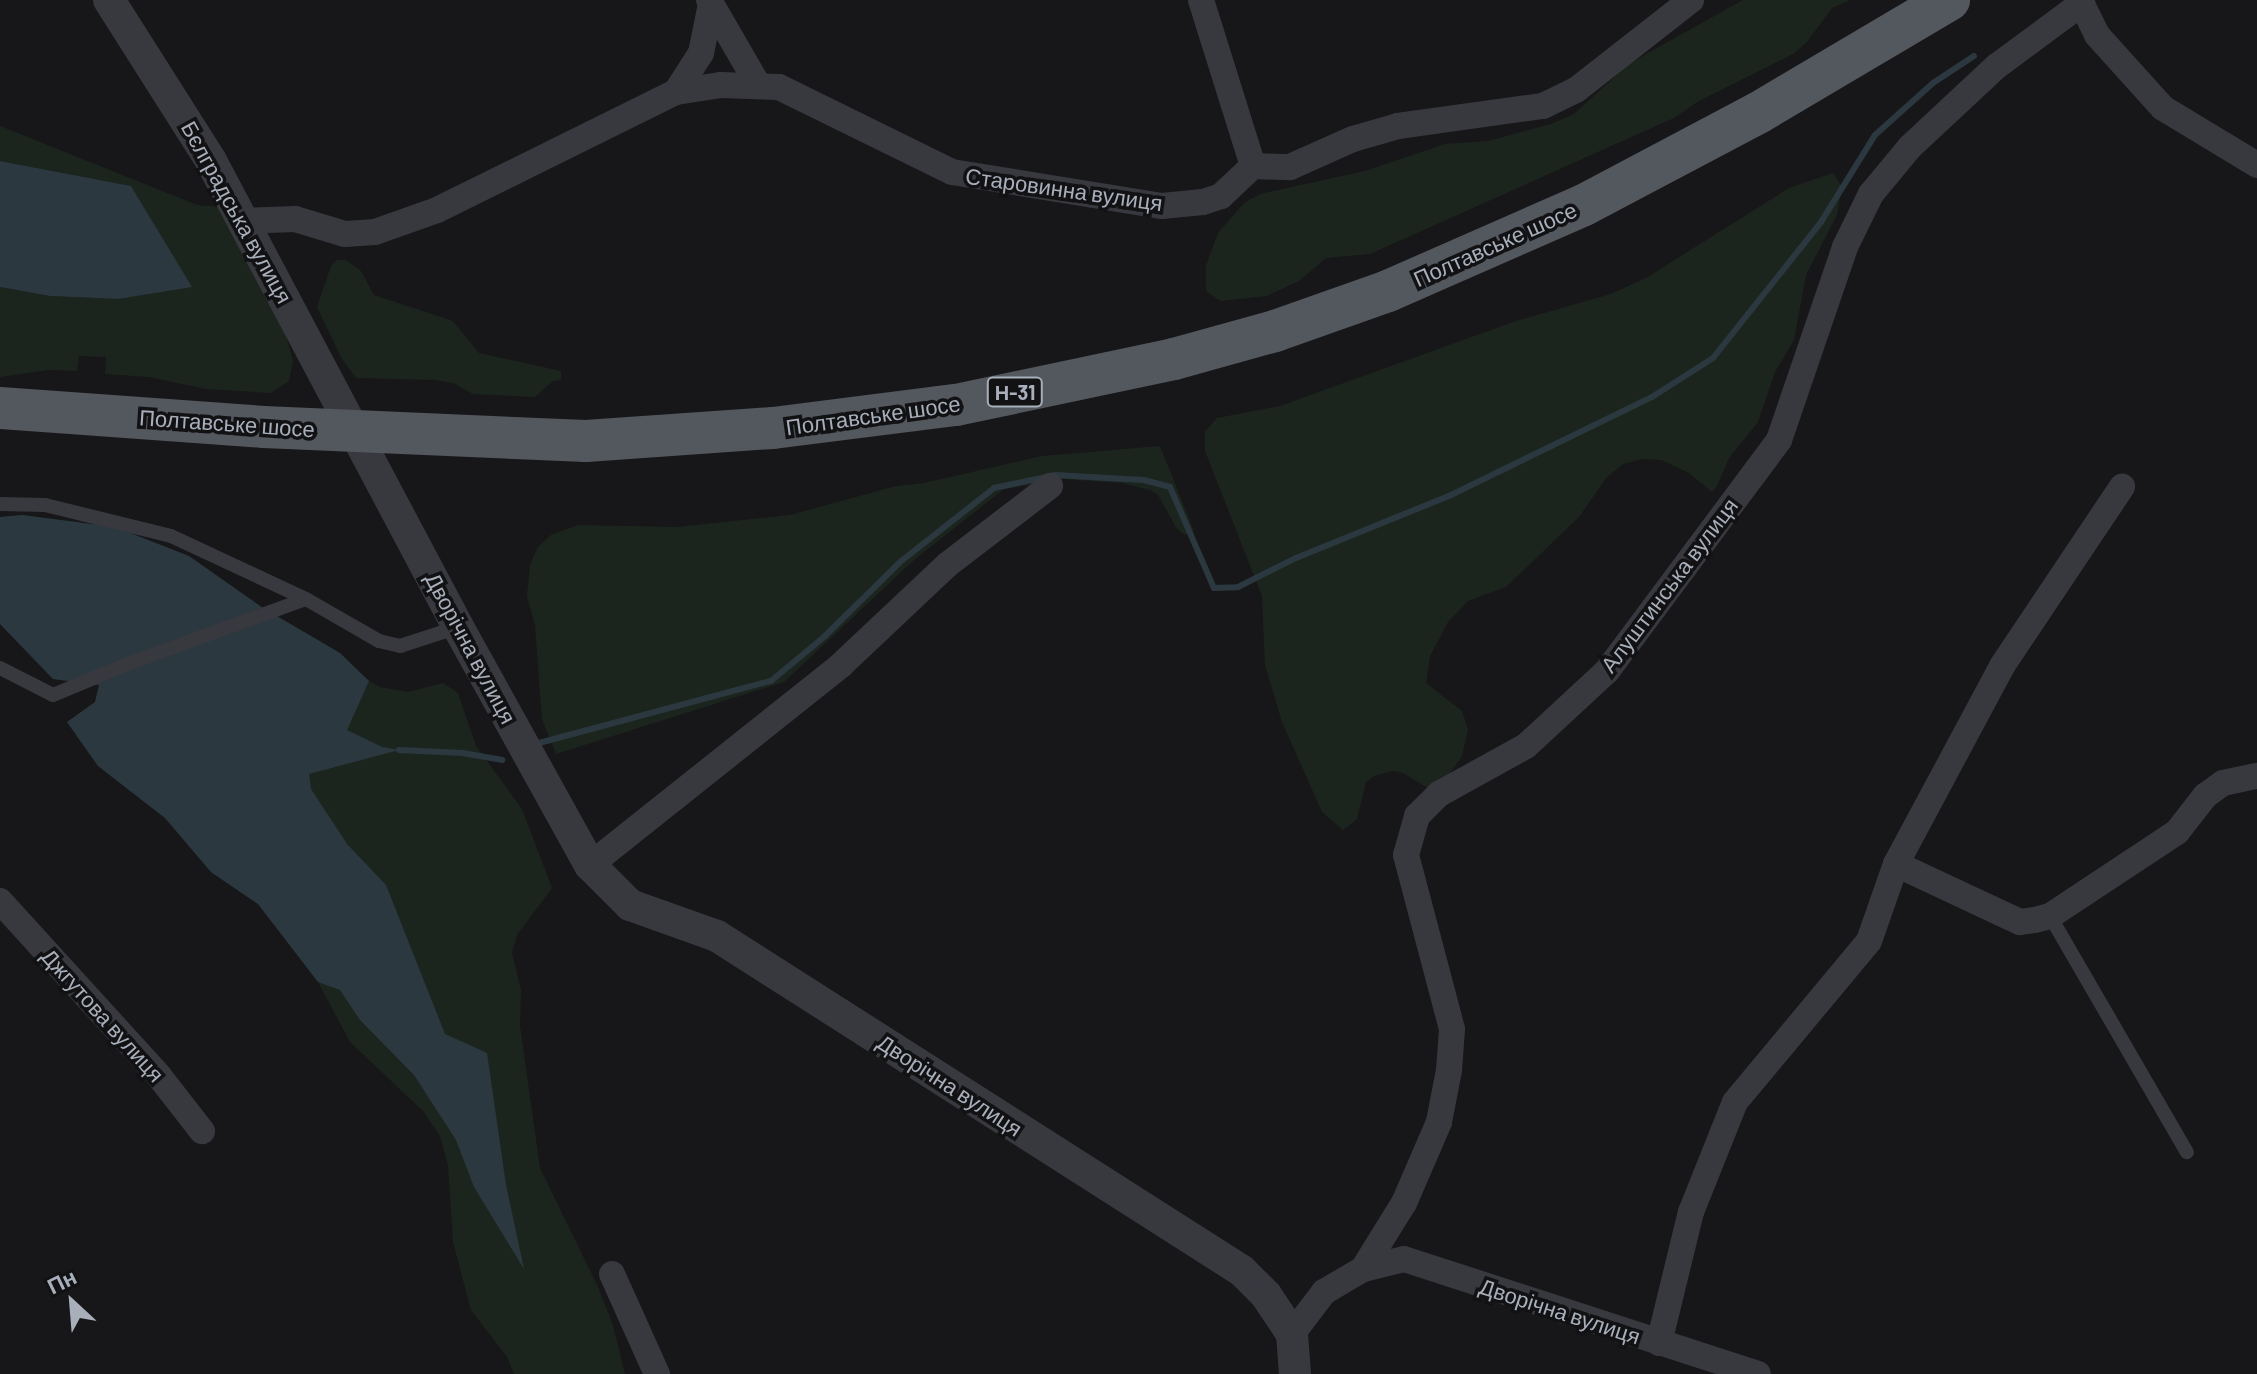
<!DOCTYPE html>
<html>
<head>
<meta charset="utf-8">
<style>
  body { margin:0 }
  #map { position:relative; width:2257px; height:1374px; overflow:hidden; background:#171719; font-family:Barlow,sans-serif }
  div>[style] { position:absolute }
  .green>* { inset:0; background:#1c251d }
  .water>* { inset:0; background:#2b383f }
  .stream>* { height:6px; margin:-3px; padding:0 3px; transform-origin:3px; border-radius:3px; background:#2b383f }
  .service>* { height:14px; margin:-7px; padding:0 7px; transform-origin:7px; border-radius:7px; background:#38393f }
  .minor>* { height:26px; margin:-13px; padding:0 13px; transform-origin:13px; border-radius:13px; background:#38393f }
  .tertiary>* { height:32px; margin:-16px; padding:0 16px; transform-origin:16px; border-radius:16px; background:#38393f }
  .primary>* { height:42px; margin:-21px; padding:0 21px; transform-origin:21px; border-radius:21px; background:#53575e }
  span { translate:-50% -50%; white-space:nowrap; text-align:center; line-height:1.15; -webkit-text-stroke:7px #121214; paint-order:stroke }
  .shield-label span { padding:2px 6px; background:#121214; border:2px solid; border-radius:6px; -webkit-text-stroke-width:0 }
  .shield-label { font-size:20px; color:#a8afbb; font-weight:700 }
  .street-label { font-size:22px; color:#a8afbb }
  .north { position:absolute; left:32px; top:1262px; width:80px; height:80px; -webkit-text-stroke:6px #121214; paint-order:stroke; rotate:334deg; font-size:22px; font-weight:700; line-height:32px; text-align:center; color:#a8afbb }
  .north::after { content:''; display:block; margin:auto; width:28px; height:36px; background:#a8afbb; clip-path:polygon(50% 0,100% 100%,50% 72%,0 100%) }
</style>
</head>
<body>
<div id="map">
  <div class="green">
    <div style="clip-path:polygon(1743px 0,1850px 0,1832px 8px,1806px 43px,1793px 54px,1697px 102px,1674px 118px,1370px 254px,1326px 258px,1299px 281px,1267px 296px,1221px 301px,1206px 291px,1206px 266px,1218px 233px,1245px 202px,1260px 194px,1365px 171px,1445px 144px,1488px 141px,1551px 124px,1574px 114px,1630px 63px)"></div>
    <div style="clip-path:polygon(0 126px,197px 205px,220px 207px,285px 331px,293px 361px,289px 381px,271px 393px,206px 389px,149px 377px,105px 374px,106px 357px,79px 356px,77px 371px,48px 370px,0 377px,0 287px,50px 296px,118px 299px,191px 286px,131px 186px,0 161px)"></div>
    <div style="clip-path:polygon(1833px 173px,1842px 187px,1837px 215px,1806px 275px,1794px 340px,1775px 372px,1758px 422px,1729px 458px,1717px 486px,1712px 492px,1689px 473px,1662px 460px,1642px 459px,1623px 464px,1607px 477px,1579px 517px,1506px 587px,1468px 601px,1448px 622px,1430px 656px,1426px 683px,1462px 711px,1468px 729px,1462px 756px,1446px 779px,1428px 788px,1403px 773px,1393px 771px,1374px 776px,1366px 782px,1357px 819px,1343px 830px,1322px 812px,1282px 722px,1265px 665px,1262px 596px,1205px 451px,1205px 432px,1217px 418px,1280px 406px,1516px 321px,1611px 294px,1646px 278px,1789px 188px)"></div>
    <div style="clip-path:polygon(337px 260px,346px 260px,361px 271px,374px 295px,453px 321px,479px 353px,561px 371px,561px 380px,553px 381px,535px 397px,473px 394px,453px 383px,435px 380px,356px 378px,342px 359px,317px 307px,331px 266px)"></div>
    <div style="clip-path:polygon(1160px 446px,1194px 531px,1185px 535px,1177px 529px,1158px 495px,1150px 490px,1122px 483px,1063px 479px,1004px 489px,915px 559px,784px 682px,556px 754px,542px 719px,535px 625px,527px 596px,530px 565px,538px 547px,551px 535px,578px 525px,677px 527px,790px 515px,896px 486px,924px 483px,1042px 456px)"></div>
    <div style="clip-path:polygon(22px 515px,115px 527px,189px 556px,223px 584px,340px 653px,364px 678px,380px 687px,408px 692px,443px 683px,458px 693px,476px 746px,522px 809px,552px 888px,517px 935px,512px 953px,521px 990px,520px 1026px,540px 1168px,598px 1287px,613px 1325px,625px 1374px,514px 1374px,507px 1357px,471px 1310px,453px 1242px,448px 1165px,440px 1136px,423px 1111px,350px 1042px,318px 982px,258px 904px,211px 872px,165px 818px,98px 766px,67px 722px,95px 702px,99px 685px,53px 679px,0 624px,0 517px)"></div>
  </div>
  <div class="water">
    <div style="clip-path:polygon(0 161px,131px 186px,192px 287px,118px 299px,50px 296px,0 287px)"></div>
    <div style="clip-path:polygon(22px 515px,115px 527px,189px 556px,263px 608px,340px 653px,369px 681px,347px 730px,382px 747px,399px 750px,309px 774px,311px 789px,347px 844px,386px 885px,445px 1034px,487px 1053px,506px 1185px,524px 1269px,474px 1187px,456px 1140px,414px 1075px,360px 1020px,340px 990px,318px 982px,258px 904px,211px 872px,165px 818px,98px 766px,67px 722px,95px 702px,99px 685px,53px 679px,0 624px,0 517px)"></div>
  </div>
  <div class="stream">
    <div style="left:539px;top:743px;width:240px;rotate:-15deg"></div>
    <div style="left:771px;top:681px;width:70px;rotate:-39.8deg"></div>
    <div style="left:825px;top:636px;width:105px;rotate:-44.6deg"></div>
    <div style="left:900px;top:562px;width:120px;rotate:-38.2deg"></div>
    <div style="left:994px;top:488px;width:62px;rotate:-12deg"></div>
    <div style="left:1055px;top:475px;width:89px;rotate:3.2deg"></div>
    <div style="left:1144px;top:480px;width:27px;rotate:15deg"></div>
    <div style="left:1170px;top:487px;width:110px;rotate:66.5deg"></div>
    <div style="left:1214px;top:588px;width:24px;rotate:-2deg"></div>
    <div style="left:1238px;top:587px;width:65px;rotate:-26.6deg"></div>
    <div style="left:1296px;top:558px;width:165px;rotate:-22.1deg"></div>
    <div style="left:1449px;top:496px;width:226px;rotate:-26deg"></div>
    <div style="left:1652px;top:397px;width:72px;rotate:-32.6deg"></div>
    <div style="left:1713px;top:358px;width:174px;rotate:-51.5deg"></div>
    <div style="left:1821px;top:222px;width:102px;rotate:-58.2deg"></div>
    <div style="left:1875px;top:135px;width:78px;rotate:-41.9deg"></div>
    <div style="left:1933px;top:83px;width:49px;rotate:-33.4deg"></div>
    <div style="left:399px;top:750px;width:64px;rotate:2.7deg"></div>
    <div style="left:463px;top:753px;width:40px;rotate:10deg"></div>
  </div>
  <div class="service">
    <div style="left:0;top:504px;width:45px;rotate:1.3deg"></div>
    <div style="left:45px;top:505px;width:130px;rotate:13.8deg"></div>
    <div style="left:171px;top:536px;width:149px;rotate:25deg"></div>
    <div style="left:306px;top:599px;width:84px;rotate:29.9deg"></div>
    <div style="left:379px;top:641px;width:22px;rotate:13deg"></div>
    <div style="left:400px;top:646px;width:61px;rotate:-18.1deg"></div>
    <div style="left:0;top:668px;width:59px;rotate:27deg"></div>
    <div style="left:53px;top:695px;width:83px;rotate:-22.6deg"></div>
    <div style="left:130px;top:663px;width:187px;rotate:-20deg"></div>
    <div style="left:2050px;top:916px;width:273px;rotate:59.9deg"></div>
  </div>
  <div class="minor">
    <div style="left:709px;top:0;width:98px;rotate:60deg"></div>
    <div style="left:1201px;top:0;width:174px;rotate:72.6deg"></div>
    <div style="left:2080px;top:0;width:39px;rotate:64deg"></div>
    <div style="left:2097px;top:35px;width:98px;rotate:47.9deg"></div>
    <div style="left:2163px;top:108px;width:110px;rotate:31.2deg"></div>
    <div style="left:676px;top:92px;width:46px;rotate:-57.3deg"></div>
    <div style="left:701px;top:53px;width:50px;rotate:-78.5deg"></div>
    <div style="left:243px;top:221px;width:52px;rotate:-2.2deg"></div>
    <div style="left:295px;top:219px;width:52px;rotate:16.7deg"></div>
    <div style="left:345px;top:234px;width:30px;rotate:-4deg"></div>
    <div style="left:375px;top:232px;width:66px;rotate:-19.5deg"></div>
    <div style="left:437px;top:210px;width:267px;rotate:-26.3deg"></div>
    <div style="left:676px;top:92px;width:46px;rotate:-8.8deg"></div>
    <div style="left:721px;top:85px;width:58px;rotate:2deg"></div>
    <div style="left:779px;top:87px;width:193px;rotate:26.2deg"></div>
    <div style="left:952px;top:172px;width:213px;rotate:9.2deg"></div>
    <div style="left:1162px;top:206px;width:41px;rotate:-5.6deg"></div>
    <div style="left:1203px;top:202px;width:19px;rotate:-18deg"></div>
    <div style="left:1221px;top:196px;width:44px;rotate:-43.2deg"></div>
    <div style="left:1253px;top:166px;width:37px;rotate:2deg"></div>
    <div style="left:1290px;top:167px;width:69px;rotate:-24deg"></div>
    <div style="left:1353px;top:139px;width:47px;rotate:-16.1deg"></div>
    <div style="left:1398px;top:126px;width:146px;rotate:-7.9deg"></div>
    <div style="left:1543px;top:106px;width:37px;rotate:-26deg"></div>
    <div style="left:1576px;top:90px;width:146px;rotate:-38deg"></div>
    <div style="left:1896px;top:864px;width:137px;rotate:25.1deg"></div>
    <div style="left:2020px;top:922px;width:15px;rotate:-8deg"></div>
    <div style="left:2035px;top:920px;width:16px;rotate:-15deg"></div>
    <div style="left:2050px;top:916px;width:152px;rotate:-33.5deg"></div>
    <div style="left:2177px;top:832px;width:46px;rotate:-52.1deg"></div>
    <div style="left:2205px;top:796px;width:22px;rotate:-36deg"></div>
    <div style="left:2223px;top:783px;width:35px;rotate:-12deg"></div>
    <div style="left:590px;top:865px;width:321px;rotate:-38.5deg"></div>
    <div style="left:841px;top:665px;width:146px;rotate:-43.3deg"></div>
    <div style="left:947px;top:565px;width:130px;rotate:-37.5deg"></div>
    <div style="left:0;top:901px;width:236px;rotate:47.7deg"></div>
    <div style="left:159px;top:1076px;width:70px;rotate:52deg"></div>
    <div style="left:1363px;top:1269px;width:78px;rotate:-58.2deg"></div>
    <div style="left:1404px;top:1203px;width:88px;rotate:-66.6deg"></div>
    <div style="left:1439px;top:1122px;width:53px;rotate:-79.1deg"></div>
    <div style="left:1449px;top:1070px;width:41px;rotate:-85.8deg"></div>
    <div style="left:1452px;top:1029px;width:180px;rotate:-104.8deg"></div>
    <div style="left:1406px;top:855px;width:41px;rotate:-74.2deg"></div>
    <div style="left:1417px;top:816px;width:31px;rotate:-45deg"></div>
    <div style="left:1439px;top:794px;width:99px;rotate:-28.9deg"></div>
    <div style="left:1526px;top:746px;width:110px;rotate:-42.8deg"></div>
    <div style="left:1607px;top:671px;width:288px;rotate:-53.3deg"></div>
    <div style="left:1779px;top:440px;width:204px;rotate:-71.1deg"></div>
    <div style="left:1845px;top:247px;width:59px;rotate:-63.9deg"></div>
    <div style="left:1871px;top:194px;width:61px;rotate:-50.3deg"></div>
    <div style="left:1910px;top:147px;width:119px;rotate:-43deg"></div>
    <div style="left:1997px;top:66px;width:106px;rotate:-36.5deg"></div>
    <div style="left:612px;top:1274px;width:110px;rotate:65.8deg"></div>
    <div style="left:1292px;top:1334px;width:53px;rotate:-52.7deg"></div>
    <div style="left:1324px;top:1292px;width:45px;rotate:-30.5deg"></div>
    <div style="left:1363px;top:1269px;width:42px;rotate:-13.7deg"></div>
    <div style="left:1404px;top:1259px;width:372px;rotate:18deg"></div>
    <div style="left:1659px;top:1343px;width:135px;rotate:-76.3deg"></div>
    <div style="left:1691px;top:1212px;width:118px;rotate:-68.2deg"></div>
    <div style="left:1735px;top:1102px;width:209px;rotate:-50.2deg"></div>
    <div style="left:1869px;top:941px;width:82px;rotate:-70.7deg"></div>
    <div style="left:1896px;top:864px;width:225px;rotate:-61.8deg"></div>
    <div style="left:2002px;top:666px;width:216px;rotate:-56.2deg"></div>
  </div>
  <div class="tertiary">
    <div style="left:109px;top:0;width:191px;rotate:57.6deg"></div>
    <div style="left:211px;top:161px;width:527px;rotate:62.07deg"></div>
    <div style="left:458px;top:627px;width:272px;rotate:61deg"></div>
    <div style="left:590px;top:865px;width:57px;rotate:45deg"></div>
    <div style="left:630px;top:905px;width:92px;rotate:19.6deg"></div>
    <div style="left:717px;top:936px;width:623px;rotate:32.54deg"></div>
    <div style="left:1242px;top:1271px;width:34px;rotate:45deg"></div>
    <div style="left:1266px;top:1295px;width:47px;rotate:56.3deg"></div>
    <div style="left:1292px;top:1334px;width:40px;rotate:85.7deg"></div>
  </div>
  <div class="primary">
    <div style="left:0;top:408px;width:265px;rotate:4.1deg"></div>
    <div style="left:264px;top:427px;width:322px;rotate:2.5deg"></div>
    <div style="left:586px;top:441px;width:187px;rotate:-4deg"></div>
    <div style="left:773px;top:428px;width:184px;rotate:-7.2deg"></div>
    <div style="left:956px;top:405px;width:223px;rotate:-11.9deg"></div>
    <div style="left:1174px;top:359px;width:105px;rotate:-15.5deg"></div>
    <div style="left:1275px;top:331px;width:120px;rotate:-19.5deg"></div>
    <div style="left:1388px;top:291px;width:214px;rotate:-23.7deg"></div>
    <div style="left:1584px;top:205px;width:197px;rotate:-27.9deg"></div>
    <div style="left:1758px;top:113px;width:222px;rotate:-30.6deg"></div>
  </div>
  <div class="shield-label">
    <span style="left:1015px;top:392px">Н-31</span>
  </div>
  <div class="street-label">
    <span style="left:1064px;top:189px;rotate:8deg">Старовинна вулиця</span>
    <span style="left:237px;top:212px;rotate:61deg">Бєлградська вулиця</span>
    <span style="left:1495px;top:244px;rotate:-24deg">Полтавське шосе</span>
    <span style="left:873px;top:415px;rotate:-8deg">Полтавське шосе</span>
    <span style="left:227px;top:423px;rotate:4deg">Полтавське шосе</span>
    <span style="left:1669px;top:585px;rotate:-53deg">Алуштинська вулиця</span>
    <span style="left:471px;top:648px;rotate:62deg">Дворічна вулиця</span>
    <span style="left:103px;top:1015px;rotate:48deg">Джгутова вулиця</span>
    <span style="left:950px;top:1085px;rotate:33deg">Дворічна вулиця</span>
    <span style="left:1560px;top:1311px;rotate:18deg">Дворічна вулиця</span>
  </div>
  <div class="north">Пн</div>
</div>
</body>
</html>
